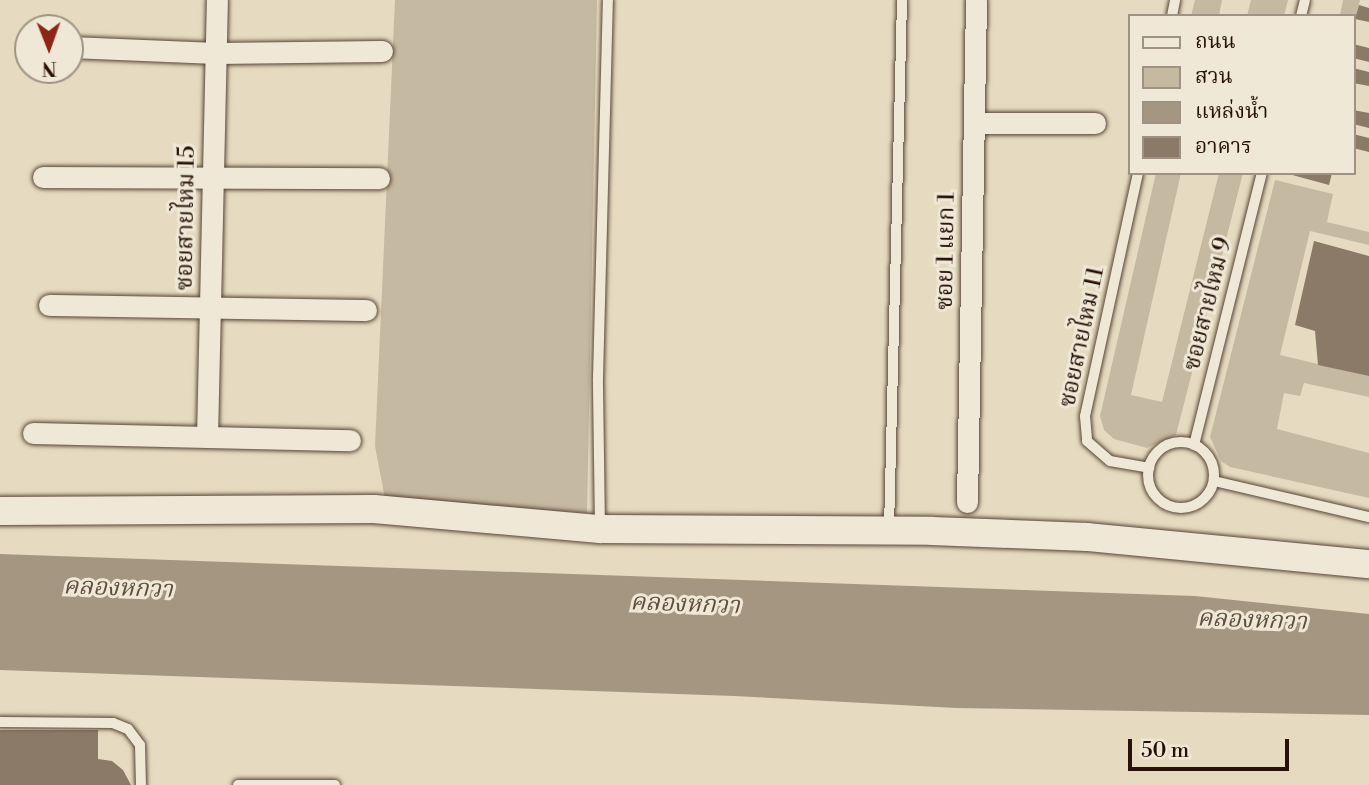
<!DOCTYPE html>
<html>
<head>
<meta charset="utf-8">
<style>
  body { margin:0 }
  #map { position:relative; width:1369px; height:785px; overflow:hidden; background:#e6dbc0; font-family:"Libre Bodoni","Noto Serif Thai",serif }
  div>[style] { position:absolute }
  .green>* { inset:0; background:#c6b9a1 }
  .water>* { inset:0; background:#a59681 }
  .building>* { inset:0; background:#8b7a68 }
  .roads { filter:drop-shadow(0 0 2px #584436) drop-shadow(0 0 2px #584436) }
  .lane>* { height:10px; margin:-5px; padding:0 5px; transform-origin:5px; border-radius:5px; background:#efe8d6 }
  .lane>.ring { margin:-5px; padding:0; box-sizing:content-box; background:none; border:10px solid #efe8d6; border-radius:50% }
  .street>* { height:21px; margin:-10.5px; padding:0 10.5px; transform-origin:10.5px; border-radius:10.5px; background:#efe8d6 }
  .secondary>* { height:28px; margin:-14px; padding:0 14px; transform-origin:14px; border-radius:14px; background:#efe8d6 }
  span { translate:-50% -50%; white-space:nowrap; text-align:center; line-height:1.15; -webkit-text-stroke:6px #efe8d6; paint-order:stroke }
  .street-label { font-size:23px; color:#281108 }
  .water-label { font-size:24px; color:#604d3e; font-style:italic }
  .legend { position:absolute; left:1128px; top:14px; width:228px; height:161px; box-sizing:border-box; background:#efe8d6; border:2px solid #9f9284; margin:0; padding:9px 12px; list-style:none; font-size:21px; color:#281108 }
  .legend li { display:flex; align-items:center; gap:14px; height:35px }
  .legend b { width:35px; border:2px solid #9f9284 }
  .north { position:absolute; left:14px; top:14px; width:70px; height:70px; box-sizing:border-box; background:#efe8d6; border:2px solid #9f9284; border-radius:50%; rotate:179deg; font-size:19px; font-weight:700; line-height:28px; text-align:center; color:#281108 }
  .north::after { content:''; display:block; margin:auto; width:24px; height:32px; background:#8f2418; clip-path:polygon(50% 0,100% 100%,50% 72%,0 100%) }
  .scale { position:absolute; left:1128px; top:739px; width:161px; height:32px; box-sizing:border-box; border:4px solid #281108; border-top:0; padding-left:9px; font-size:21px; line-height:24px; white-space:nowrap; color:#281108; -webkit-text-stroke:5px #efe8d6; paint-order:stroke }
</style>
</head>
<body>
<div id="map">
  <div class="green">
    <div style="clip-path:polygon(395px 0,597px 0,587px 513px,385px 499px,375px 446px)"></div>
    <div style="clip-path:polygon(1195px 0,1222px 0,1219px 16px,1191px 16px)"></div>
    <div style="clip-path:polygon(1251px 0,1288px 0,1284px 16px,1247px 16px)"></div>
    <div style="clip-path:polygon(1343px 0,1360px 0,1356px 16px,1340px 15px)"></div>
    <div style="clip-path:polygon(1156px 173px,1181px 173px,1131px 395px,1162px 402px,1219px 173px,1243px 173px,1176px 435px,1147px 448px,1114px 439px,1104px 430px,1100px 416px)"></div>
    <div style="clip-path:polygon(1275px 180px,1333px 194px,1327px 222px,1369px 232px,1369px 245px,1310px 231px,1280px 355px,1369px 376px,1369px 397px,1304px 383px,1300px 396px,1284px 393px,1277px 429px,1369px 453px,1369px 498px,1230px 467px,1221px 461px,1210px 437px)"></div>
  </div>
  <div class="water">
    <div style="clip-path:polygon(0 554px,1195px 596px,1369px 614px,1369px 715px,956px 708px,734px 696px,0 670px)"></div>
  </div>
  <div class="building">
    <div style="clip-path:polygon(1359px 5px,1369px 8px,1369px 22px,1355px 19px)"></div>
    <div style="clip-path:polygon(1353px 44px,1369px 48px,1369px 62px,1353px 58px)"></div>
    <div style="clip-path:polygon(1353px 68px,1369px 72px,1369px 86px,1353px 83px)"></div>
    <div style="clip-path:polygon(1353px 110px,1369px 113px,1369px 128px,1353px 124px)"></div>
    <div style="clip-path:polygon(1353px 134px,1369px 138px,1369px 152px,1353px 148px)"></div>
    <div style="clip-path:polygon(1285px 173px,1332px 173px,1329px 185px)"></div>
    <div style="clip-path:polygon(1314px 241px,1369px 256px,1369px 376px,1318px 365px,1315px 331px,1295px 325px)"></div>
    <div style="clip-path:polygon(0 730px,98px 730px,98px 759px,112px 761px,123px 770px,131px 785px,0 785px)"></div>
  </div>
  <div class="roads">
    <div class="lane">
      <div style="left:1172px;top:16px;width:16px;rotate:-79deg"></div>
      <div style="left:1301px;top:16px;width:16px;rotate:-76deg"></div>
      <div style="left:1138px;top:173px;width:249px;rotate:102.3deg"></div>
      <div style="left:1085px;top:416px;width:25px;rotate:85deg"></div>
      <div style="left:1087px;top:441px;width:30px;rotate:41deg"></div>
      <div style="left:1110px;top:461px;width:40px;rotate:10deg"></div>
      <div class="ring" style="left:1148px;top:442px;width:56px;height:56px"></div>
      <div style="left:1194px;top:445px;width:280px;rotate:-76deg"></div>
      <div style="left:1214px;top:481px;width:159px;rotate:13.1deg"></div>
      <div style="left:600px;top:529px;width:151px;rotate:-90.8deg"></div>
      <div style="left:598px;top:378px;width:378px;rotate:-88.5deg"></div>
      <div style="left:889px;top:529px;width:529px;rotate:-88.59deg"></div>
      <div style="left:0;top:722px;width:113px;rotate:0.5deg"></div>
      <div style="left:113px;top:723px;width:16px;rotate:22deg"></div>
      <div style="left:128px;top:729px;width:20px;rotate:53deg"></div>
      <div style="left:140px;top:745px;width:40px;rotate:88.6deg"></div>
      <div style="left:238px;top:785px;width:97px"></div>
    </div>
    <div class="street">
      <div style="left:70px;top:47px;width:146px;rotate:2.4deg"></div>
      <div style="left:216px;top:53px;width:166px;rotate:-0.7deg"></div>
      <div style="left:974px;top:123px;width:121px"></div>
      <div style="left:43px;top:177px;width:336px;rotate:0.2deg"></div>
      <div style="left:49px;top:305px;width:317px;rotate:0.9deg"></div>
      <div style="left:33px;top:433px;width:317px;rotate:1.3deg"></div>
      <div style="left:207px;top:437px;width:437px;rotate:-88.7deg"></div>
      <div style="left:967px;top:502px;width:502px;rotate:-88.97deg"></div>
    </div>
    <div class="secondary">
      <div style="left:0;top:511px;width:374px;rotate:-0.3deg"></div>
      <div style="left:374px;top:509px;width:227px;rotate:5.1deg"></div>
      <div style="left:600px;top:529px;width:332px;rotate:0.3deg"></div>
      <div style="left:932px;top:531px;width:155px;rotate:2.2deg"></div>
      <div style="left:1087px;top:537px;width:283px;rotate:5.5deg"></div>
    </div>
  </div>
  <div class="street-label">
    <span style="left:186px;top:218px;rotate:-89deg">ซอยสายไหม 15</span>
    <span style="left:946px;top:251px;rotate:-89deg">ซอย 1 แยก 1</span>
    <span style="left:1208px;top:304px;rotate:-76deg">ซอยสายไหม 9</span>
    <span style="left:1082px;top:337px;rotate:-78deg">ซอยสายไหม 11</span>
  </div>
  <div class="water-label">
    <span style="left:118px;top:589px;rotate:2deg">คลองหกวา</span>
    <span style="left:685px;top:605px;rotate:2deg">คลองหกวา</span>
    <span style="left:1252px;top:621px;rotate:2deg">คลองหกวา</span>
  </div>
  <ul class="legend">
  <li><b style="height:9px;background:#efe8d6"></b>ถนน</li>
  <li><b style="height:19px;background:#c6b9a1"></b>สวน</li>
  <li><b style="height:19px;background:#a59681"></b>แหล่งน้ำ</li>
  <li><b style="height:19px;background:#8b7a68"></b>อาคาร</li>
  </ul>
  <div class="north">N</div>
  <div class="scale">50 m</div>
</div>
</body>
</html>
